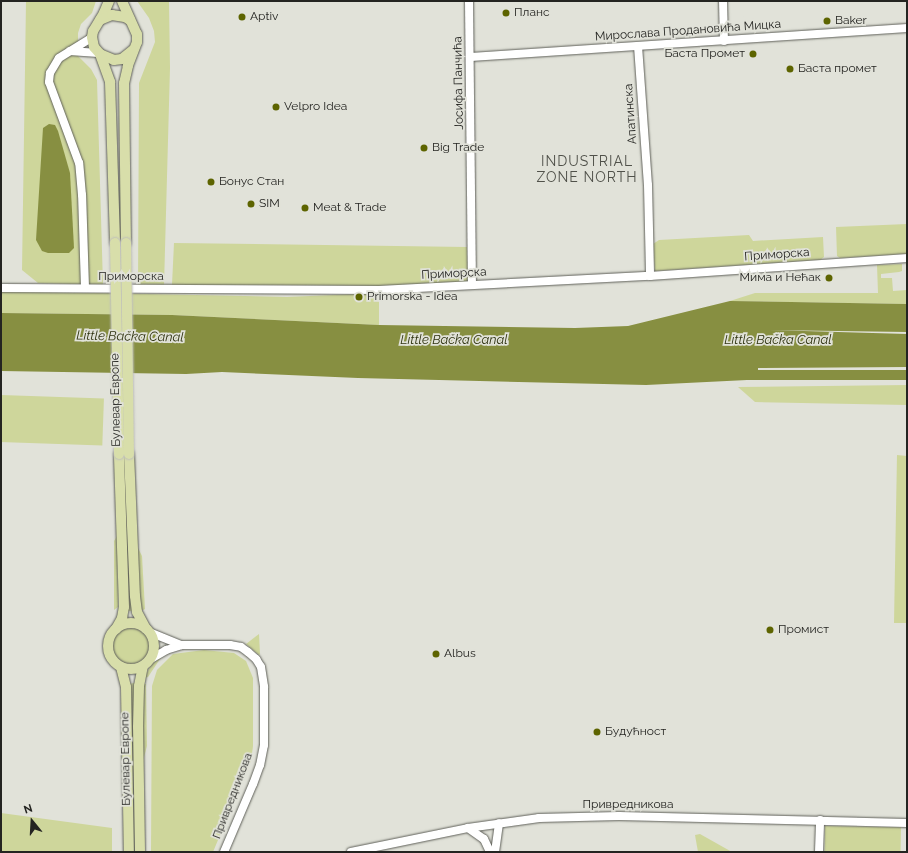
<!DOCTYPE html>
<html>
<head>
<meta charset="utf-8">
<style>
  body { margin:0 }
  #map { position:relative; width:908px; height:853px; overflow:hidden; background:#e1e2d9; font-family:Raleway,sans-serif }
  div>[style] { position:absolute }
  .green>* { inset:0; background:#ced69b; transform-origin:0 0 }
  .round { border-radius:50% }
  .water>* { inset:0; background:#878f41 }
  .roads { filter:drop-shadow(0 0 1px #5f6059) drop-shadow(0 0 1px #5f6059) }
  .minor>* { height:8px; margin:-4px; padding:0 4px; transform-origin:4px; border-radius:4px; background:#fff }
  .major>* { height:10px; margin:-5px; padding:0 5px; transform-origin:5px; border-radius:5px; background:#d8deaa }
  .major>.ring { margin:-5px; padding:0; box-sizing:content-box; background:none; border:10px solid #d8deaa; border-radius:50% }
  .bridges { filter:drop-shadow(0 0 1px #bdbdbc) drop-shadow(0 0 1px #bdbdbc) }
  .major-bridge>* { height:10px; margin:-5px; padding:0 5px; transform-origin:5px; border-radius:5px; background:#d8deaa }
  .dots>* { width:11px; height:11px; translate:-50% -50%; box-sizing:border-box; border:2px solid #e1e2d9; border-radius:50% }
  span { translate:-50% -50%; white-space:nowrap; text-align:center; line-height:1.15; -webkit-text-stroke:3.5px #e1e2d9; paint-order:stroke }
  .poi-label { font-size:12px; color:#242421 }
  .left { translate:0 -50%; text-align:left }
  .right { translate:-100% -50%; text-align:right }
  .street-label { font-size:12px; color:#242421 }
  .water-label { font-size:13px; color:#2e320f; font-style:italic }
  .quarter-label { font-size:14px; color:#50514a; letter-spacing:1px }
  .frame { position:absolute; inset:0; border:2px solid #242421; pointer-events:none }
  .north { position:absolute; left:12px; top:801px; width:40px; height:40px; -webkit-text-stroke:3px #e1e2d9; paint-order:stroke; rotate:342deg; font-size:11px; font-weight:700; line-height:16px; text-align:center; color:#242421 }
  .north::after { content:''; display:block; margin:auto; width:14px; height:18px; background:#242421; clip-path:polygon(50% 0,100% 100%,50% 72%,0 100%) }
</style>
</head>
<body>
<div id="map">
  <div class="green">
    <div style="clip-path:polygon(26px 1px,96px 1px,92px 13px,81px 24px,78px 33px,78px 56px,91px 69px,97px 80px,103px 285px,38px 283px,22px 270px)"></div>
    <div style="clip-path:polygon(137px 1px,169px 1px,170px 68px,164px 286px,138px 286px,139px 83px,155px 42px,154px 31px,149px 18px)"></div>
    <div style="clip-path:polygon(907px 224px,907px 254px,840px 258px,837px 256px,836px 227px)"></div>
    <div style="clip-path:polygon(749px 235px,753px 241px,823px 237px,824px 257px,820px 260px,655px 271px,653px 244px,659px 240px)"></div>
    <div style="clip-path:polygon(174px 243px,467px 247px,469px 282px,381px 286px,172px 285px)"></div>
    <div style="clip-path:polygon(902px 264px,902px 271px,899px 272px,881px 274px,881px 278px,892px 278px,893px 291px,907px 290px,907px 304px,730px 301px,755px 293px,878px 293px,877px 265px)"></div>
    <div style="clip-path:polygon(1px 291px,287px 297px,379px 293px,379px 325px,172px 315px,1px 313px)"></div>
    <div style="clip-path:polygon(907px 385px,907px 405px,755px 402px,738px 387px)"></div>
    <div style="left:1px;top:395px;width:103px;height:47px;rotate:2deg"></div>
    <div style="clip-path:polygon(897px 455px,907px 456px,907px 623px,894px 623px)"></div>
    <div style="clip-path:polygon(124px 482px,128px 482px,133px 611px,128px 611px)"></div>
    <div style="clip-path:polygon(117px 536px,118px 607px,114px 610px,114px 541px)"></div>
    <div style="clip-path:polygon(138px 548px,142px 556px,145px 609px,143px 610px,141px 610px,139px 605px)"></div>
    <div class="round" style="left:113px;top:628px;width:36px;height:36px"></div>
    <div style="clip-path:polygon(259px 634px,260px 654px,259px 655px,246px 644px)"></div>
    <div style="clip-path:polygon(204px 650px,234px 653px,246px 661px,253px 678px,253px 746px,251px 761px,213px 852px,151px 852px,152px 686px,157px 670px,173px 654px)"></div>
    <div style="clip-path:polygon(162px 656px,148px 677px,144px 678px,151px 665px)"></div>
    <div style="clip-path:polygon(134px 683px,136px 776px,132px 776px,129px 684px)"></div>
    <div style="clip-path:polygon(143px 684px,146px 684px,147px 746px,143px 761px)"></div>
    <div style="clip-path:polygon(1px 813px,112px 828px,112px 852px,1px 852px)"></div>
    <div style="left:825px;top:826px;width:76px;height:26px;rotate:1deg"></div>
    <div style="clip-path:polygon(700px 834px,732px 852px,698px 852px,695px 835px)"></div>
  </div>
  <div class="water">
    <div style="clip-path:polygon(49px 124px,55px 125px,58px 131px,70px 173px,74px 248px,69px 253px,48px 253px,42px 251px,36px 240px,43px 128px)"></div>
    <div style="clip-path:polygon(730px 301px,907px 304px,907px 332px,769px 330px,907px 334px,907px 367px,758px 368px,758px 370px,907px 370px,907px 380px,747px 380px,646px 385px,358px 378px,222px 372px,186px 374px,1px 371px,1px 313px,172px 315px,379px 325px,575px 328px,628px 326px)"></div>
  </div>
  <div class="roads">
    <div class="minor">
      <div style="left:469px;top:1px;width:284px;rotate:89.4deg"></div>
      <div style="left:723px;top:1px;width:40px;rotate:88.6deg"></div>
      <div style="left:638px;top:46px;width:139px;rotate:85.9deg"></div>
      <div style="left:648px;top:185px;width:91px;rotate:88.7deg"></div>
      <div style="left:70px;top:51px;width:28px;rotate:4deg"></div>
      <div style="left:471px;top:57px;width:437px;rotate:-3.8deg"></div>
      <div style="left:1px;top:288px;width:378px;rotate:0.3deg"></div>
      <div style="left:379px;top:290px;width:271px;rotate:-3deg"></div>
      <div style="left:650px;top:276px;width:258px;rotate:-4deg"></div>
      <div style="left:85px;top:288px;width:93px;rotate:-91.8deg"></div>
      <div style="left:82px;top:195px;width:32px;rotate:-95deg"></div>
      <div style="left:79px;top:163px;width:86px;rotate:-110.3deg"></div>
      <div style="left:49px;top:82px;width:9px;rotate:-84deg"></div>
      <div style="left:50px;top:73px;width:17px;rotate:-59deg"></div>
      <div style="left:59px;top:58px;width:39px;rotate:-32deg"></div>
      <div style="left:149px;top:632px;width:35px;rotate:22deg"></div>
      <div style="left:149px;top:660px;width:20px;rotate:-30deg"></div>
      <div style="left:166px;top:650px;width:17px;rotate:-17deg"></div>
      <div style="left:182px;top:645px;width:48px"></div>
      <div style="left:230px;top:645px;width:11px;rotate:10deg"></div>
      <div style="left:241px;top:647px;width:9px;rotate:36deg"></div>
      <div style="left:248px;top:652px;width:11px;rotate:41deg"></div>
      <div style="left:256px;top:659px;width:9px;rotate:58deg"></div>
      <div style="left:261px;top:667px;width:20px;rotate:81deg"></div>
      <div style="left:264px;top:687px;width:58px;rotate:90deg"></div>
      <div style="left:264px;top:745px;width:20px;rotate:101deg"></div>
      <div style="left:260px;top:765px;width:20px;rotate:110deg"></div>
      <div style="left:253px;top:784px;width:74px;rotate:113.1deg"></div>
      <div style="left:468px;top:828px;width:19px;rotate:35deg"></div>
      <div style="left:484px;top:839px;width:14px;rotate:65deg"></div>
      <div style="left:351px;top:852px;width:119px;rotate:-11.6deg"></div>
      <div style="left:468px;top:828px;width:72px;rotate:-8deg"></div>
      <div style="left:539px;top:818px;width:80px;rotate:-1.4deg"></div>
      <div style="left:619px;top:816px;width:288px;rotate:1.4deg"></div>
      <div style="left:495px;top:852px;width:29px;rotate:-82deg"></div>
      <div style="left:819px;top:852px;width:32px;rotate:-88deg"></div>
    </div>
    <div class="major">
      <div style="left:109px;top:1px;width:13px;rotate:113deg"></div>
      <div style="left:104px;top:13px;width:21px;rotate:121deg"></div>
      <div style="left:93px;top:31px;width:6px;rotate:99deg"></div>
      <div style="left:92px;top:37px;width:10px;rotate:79deg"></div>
      <div style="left:94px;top:47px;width:9px;rotate:49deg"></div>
      <div style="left:100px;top:54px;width:15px;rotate:23deg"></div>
      <div style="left:114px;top:60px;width:8px;rotate:-7deg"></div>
      <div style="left:122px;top:59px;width:14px;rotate:-39deg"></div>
      <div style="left:122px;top:1px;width:36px;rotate:66deg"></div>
      <div style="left:137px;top:34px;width:8px;rotate:90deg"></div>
      <div style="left:137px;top:42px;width:26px;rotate:111deg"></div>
      <div style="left:128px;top:66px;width:17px;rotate:103deg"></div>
      <div style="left:124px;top:83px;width:160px;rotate:89.3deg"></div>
      <div style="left:100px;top:20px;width:13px;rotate:-23deg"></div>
      <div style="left:112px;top:15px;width:13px;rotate:9deg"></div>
      <div style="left:125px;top:17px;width:6px;rotate:31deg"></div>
      <div style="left:100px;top:54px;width:30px;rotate:70deg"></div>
      <div style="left:110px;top:82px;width:161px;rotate:88.2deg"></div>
      <div style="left:129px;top:454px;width:142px;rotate:87.6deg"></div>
      <div style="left:135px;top:596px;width:16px;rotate:83deg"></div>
      <div style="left:137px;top:612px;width:19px;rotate:62deg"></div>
      <div class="ring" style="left:108px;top:623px;width:36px;height:36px"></div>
      <div style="left:116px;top:629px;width:13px;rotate:-61deg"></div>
      <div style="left:122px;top:618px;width:11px;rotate:-80deg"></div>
      <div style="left:124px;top:607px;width:153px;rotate:-91.9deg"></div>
      <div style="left:121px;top:667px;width:21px;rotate:76deg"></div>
      <div style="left:126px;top:687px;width:165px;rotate:89deg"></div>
      <div style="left:140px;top:852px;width:125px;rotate:-90.9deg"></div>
      <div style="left:138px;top:727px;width:41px;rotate:-88.6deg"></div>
      <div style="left:139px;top:686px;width:20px;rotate:-79deg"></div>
    </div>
  </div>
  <div class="bridges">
    <div class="major-bridge">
      <div style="left:115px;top:243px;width:211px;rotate:88.9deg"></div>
      <div style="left:126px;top:243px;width:211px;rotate:89.2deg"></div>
    </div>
  </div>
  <div class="dots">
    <div style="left:506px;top:13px;background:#5d6400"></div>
    <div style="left:242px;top:17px;background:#5d6400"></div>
    <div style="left:827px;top:21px;background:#5d6400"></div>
    <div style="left:753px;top:54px;background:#5d6400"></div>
    <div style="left:790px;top:69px;background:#5d6400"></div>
    <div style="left:276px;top:107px;background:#5d6400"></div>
    <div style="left:424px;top:148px;background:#5d6400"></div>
    <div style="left:211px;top:182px;background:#5d6400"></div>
    <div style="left:251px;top:204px;background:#5d6400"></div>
    <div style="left:305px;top:208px;background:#5d6400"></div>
    <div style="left:829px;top:278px;background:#5d6400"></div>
    <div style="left:359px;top:297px;background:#5d6400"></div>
    <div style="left:770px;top:630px;background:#5d6400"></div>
    <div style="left:436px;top:654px;background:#5d6400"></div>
    <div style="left:597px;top:732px;background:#5d6400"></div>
  </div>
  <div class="poi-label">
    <span class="left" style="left:514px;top:13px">Планс</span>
    <span class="left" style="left:250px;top:17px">Aptiv</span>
    <span class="left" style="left:835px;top:21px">Baker</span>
    <span class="right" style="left:745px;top:54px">Баста Промет</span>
    <span class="left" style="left:798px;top:69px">Баста промет</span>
    <span class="left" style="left:284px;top:107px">Velpro Idea</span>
    <span class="left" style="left:432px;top:148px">Big Trade</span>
    <span class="left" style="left:219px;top:182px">Бонус Стан</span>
    <span class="left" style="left:259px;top:204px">SIM</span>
    <span class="left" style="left:313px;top:208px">Meat &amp; Trade</span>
    <span class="right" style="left:821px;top:278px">Мима и Нећак</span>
    <span class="left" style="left:367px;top:297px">Primorska - Idea</span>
    <span class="left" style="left:778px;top:630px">Промист</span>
    <span class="left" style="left:444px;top:654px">Albus</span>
    <span class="left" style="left:605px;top:732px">Будућност</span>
  </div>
  <div class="street-label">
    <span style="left:688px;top:31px;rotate:-4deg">Мирослава Продановића Мицка</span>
    <span style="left:459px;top:83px;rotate:-91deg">Јосифа Панчића</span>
    <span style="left:631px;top:114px;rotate:-94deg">Апатинска</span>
    <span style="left:777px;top:255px;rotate:-4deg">Приморска</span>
    <span style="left:454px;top:274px;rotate:-3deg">Приморска</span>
    <span style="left:131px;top:277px">Приморска</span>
    <span style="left:116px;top:400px;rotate:-91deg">Булевар Европе</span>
    <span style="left:126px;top:759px;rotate:-91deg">Булевар Европе</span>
    <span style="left:233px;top:796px;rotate:-69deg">Привредникова</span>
    <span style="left:628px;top:805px">Привредникова</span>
  </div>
  <div class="water-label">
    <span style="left:130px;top:337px;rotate:1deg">Little Bačka Canal</span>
    <span style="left:454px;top:340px">Little Bačka Canal</span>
    <span style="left:778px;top:340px">Little Bačka Canal</span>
  </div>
  <div class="quarter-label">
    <span style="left:587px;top:169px">INDUSTRIAL<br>ZONE NORTH</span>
  </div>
  <div class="frame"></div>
  <div class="north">N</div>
</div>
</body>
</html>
